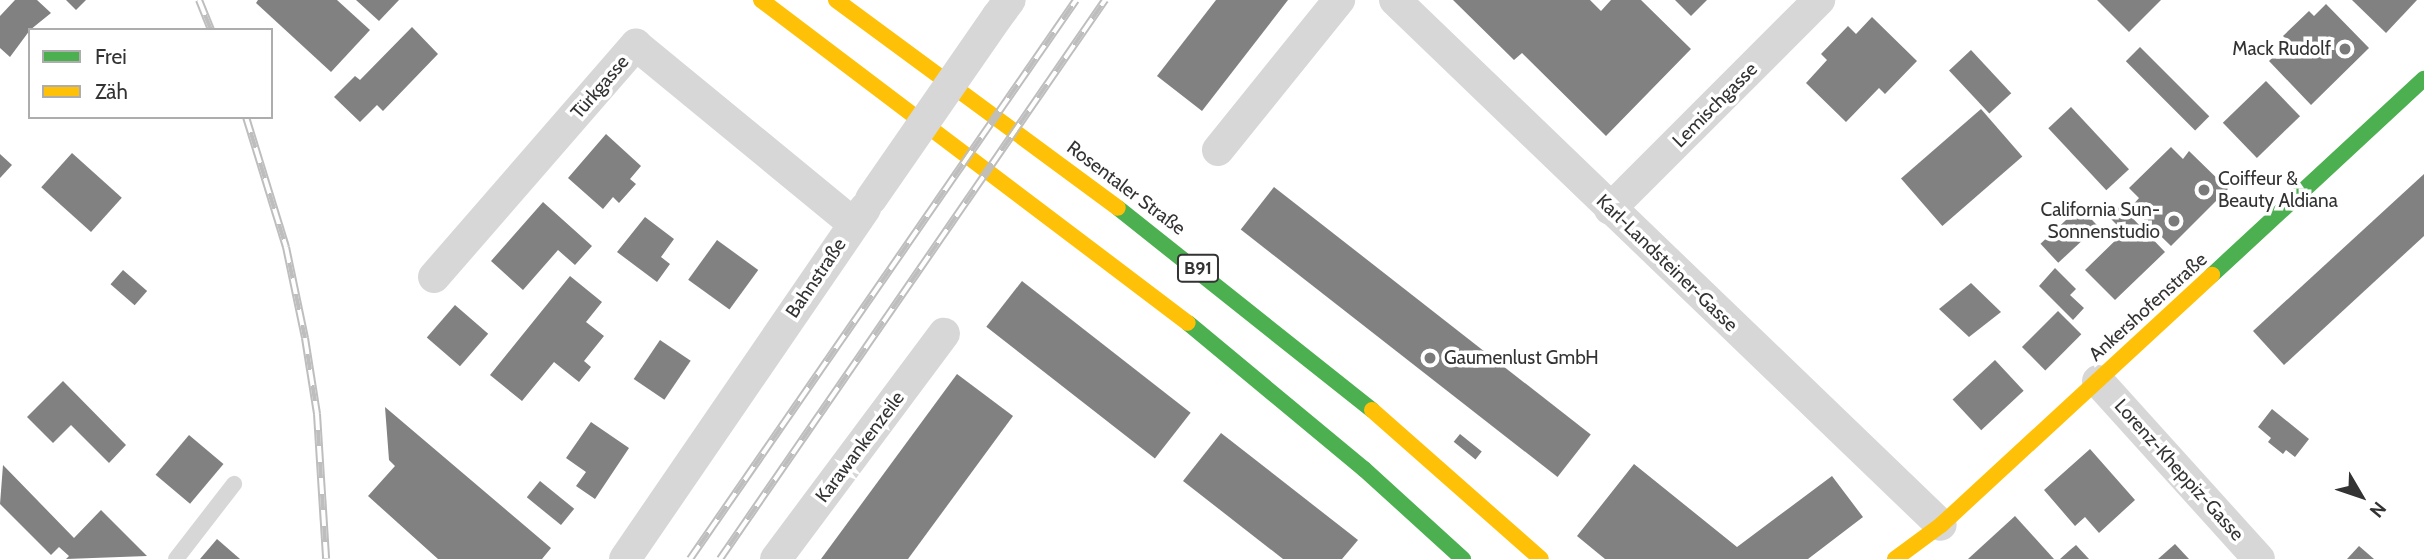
<!DOCTYPE html>
<html>
<head>
<meta charset="utf-8">
<style>
  body { margin:0 }
  #map { position:relative; width:2424px; height:559px; overflow:hidden; background:#fff; font-family:Cabin,sans-serif }
  div>[style] { position:absolute }
  .building>* { inset:0; background:#818181; transform-origin:0 0 }
  .lane>* { height:16px; margin:-8px; padding:0 8px; transform-origin:8px; border-radius:8px; background:#d7d7d7 }
  .street>* { height:32px; margin:-16px; padding:0 16px; transform-origin:16px; border-radius:16px; background:#d7d7d7 }
  .fast>* { height:16px; margin:-8px; padding:0 8px; transform-origin:8px; border-radius:8px; background:#4caf50 }
  .slow>* { height:16px; margin:-8px; padding:0 8px; transform-origin:8px; border-radius:8px; background:#ffc107 }
  .rail>* { height:8px; margin-top:-4px; transform-origin:0; background:repeating-linear-gradient(90deg,#fff 0 16px,#bebebe 0 32px); box-sizing:border-box; border-block:2px solid #bebebe }
  .street-bridge>* { height:32px; margin:-16px; padding:0 16px; transform-origin:16px; border-radius:16px; background:#d7d7d7 }
  .dots>* { width:19px; height:19px; translate:-50% -50%; box-sizing:border-box; border:4px solid #fff; border-radius:50% }
  span { translate:-50% -50%; white-space:nowrap; text-align:center; line-height:1.15; -webkit-text-stroke:7px #fff; paint-order:stroke }
  .shield-label span { padding:2px 5px; background:#fff; border:2px solid; border-radius:5px; -webkit-text-stroke-width:0 }
  .shield-label { font-size:18px; color:#333; font-weight:700 }
  .poi-label { font-size:19px; color:#333 }
  .right { translate:-100% -50%; text-align:right }
  .left { translate:0 -50%; text-align:left }
  .street-label { font-size:19px; color:#333 }
  .legend { position:absolute; left:28px; top:28px; width:245px; height:91px; box-sizing:border-box; background:#fff; border:2px solid #adadad; margin:0; padding:9px 12px; list-style:none; font-size:21px; color:#333 }
  .legend li { display:flex; align-items:center; gap:14px; height:35px }
  .legend b { width:35px; border:2px solid #adadad }
  .north { position:absolute; left:2326px; top:461px; width:70px; height:70px; -webkit-text-stroke:5px #fff; paint-order:stroke; rotate:129deg; font-size:19px; font-weight:700; line-height:28px; text-align:center; color:#333 }
  .north::after { content:''; display:block; margin:auto; width:24px; height:32px; background:#333; clip-path:polygon(50% 0,100% 100%,50% 72%,0 100%) }
</style>
</head>
<body>
<div id="map">
  <div class="building">
    <div style="clip-path:polygon(15px 0,37px 0,51px 13px,30px 30px,10px 57px,0 48px,0 16px)"></div>
    <div style="clip-path:polygon(66px 0,86px 0,76px 10px)"></div>
    <div style="clip-path:polygon(258px 0,337px 0,370px 30px,331px 72px,256px 3px)"></div>
    <div style="clip-path:polygon(356px 0,399px 0,379px 21px)"></div>
    <div style="clip-path:polygon(1216px 0,1288px 0,1202px 111px,1157px 76px)"></div>
    <div style="clip-path:polygon(1453px 0,1590px 0,1601px 11px,1611px 0,1641px 0,1691px 49px,1606px 136px,1522px 53px,1514px 60px)"></div>
    <div style="clip-path:polygon(1675px 0,1707px 0,1691px 16px)"></div>
    <div style="clip-path:polygon(2097px 0,2161px 0,2129px 32px)"></div>
    <div style="clip-path:polygon(2352px 0,2417px 0,2386px 33px)"></div>
    <div style="clip-path:polygon(2326px 4px,2369px 48px,2311px 105px,2269px 61px,2289px 42px,2283px 36px,2309px 11px,2314px 16px)"></div>
    <div style="clip-path:polygon(1872px 17px,1917px 61px,1885px 94px,1879px 88px,1846px 122px,1806px 83px,1827px 60px,1821px 54px,1848px 26px,1856px 34px)"></div>
    <div style="clip-path:polygon(412px 27px,438px 54px,383px 111px,377px 105px,360px 122px,334px 97px,355px 76px,360px 80px)"></div>
    <div style="left:2140px;top:47px;width:98px;height:20px;rotate:45deg"></div>
    <div style="left:1971px;top:50px;width:59px;height:30px;rotate:47deg"></div>
    <div style="left:2266px;top:81px;width:49px;height:60px;rotate:46deg"></div>
    <div style="left:2071px;top:107px;width:85px;height:31px;rotate:47deg"></div>
    <div style="left:1981px;top:109px;width:63px;height:106px;rotate:49deg"></div>
    <div style="clip-path:polygon(606px 134px,641px 166px,630px 179px,636px 184px,619px 203px,613px 197px,603px 209px,568px 178px)"></div>
    <div style="clip-path:polygon(2171px 147px,2183px 159px,2189px 151px,2228px 189px,2171px 246px,2131px 207px,2139px 198px,2129px 188px)"></div>
    <div style="left:72px;top:153px;width:67px;height:46px;rotate:42deg"></div>
    <div style="clip-path:polygon(0 154px,12px 165px,0 178px)"></div>
    <div style="clip-path:polygon(2424px 174px,2424px 236px,2284px 365px,2253px 331px)"></div>
    <div style="left:1274px;top:187px;width:402px;height:54px;rotate:38deg"></div>
    <div style="clip-path:polygon(543px 202px,592px 246px,575px 265px,558px 250px,523px 290px,491px 261px)"></div>
    <div style="clip-path:polygon(2120px 205px,2165px 252px,2115px 300px,2085px 270px,2124px 232px,2108px 216px)"></div>
    <div style="left:2080px;top:207px;width:26px;height:54px;rotate:47deg"></div>
    <div style="clip-path:polygon(645px 217px,674px 239px,661px 257px,670px 264px,657px 282px,617px 252px)"></div>
    <div style="left:717px;top:240px;width:51px;height:49px;rotate:36deg"></div>
    <div style="clip-path:polygon(2055px 268px,2076px 289px,2070px 295px,2084px 308px,2073px 320px,2039px 286px)"></div>
    <div style="left:123px;top:270px;width:32px;height:19px;rotate:41deg"></div>
    <div style="clip-path:polygon(570px 276px,602px 302px,586px 322px,604px 336px,584px 361px,591px 367px,579px 382px,554px 362px,522px 401px,490px 375px)"></div>
    <div style="left:1022px;top:281px;width:214px;height:58px;rotate:38deg"></div>
    <div style="clip-path:polygon(1971px 283px,2001px 312px,1969px 337px,1939px 309px)"></div>
    <div style="left:455px;top:305px;width:44px;height:43px;rotate:41deg"></div>
    <div style="left:2058px;top:311px;width:33px;height:51px;rotate:45deg"></div>
    <div style="left:660px;top:340px;width:37px;height:47px;rotate:34deg"></div>
    <div style="left:1995px;top:360px;width:42px;height:58px;rotate:47deg"></div>
    <div style="clip-path:polygon(957px 374px,1013px 416px,908px 559px,821px 559px)"></div>
    <div style="clip-path:polygon(63px 381px,126px 445px,109px 463px,71px 425px,53px 443px,27px 417px)"></div>
    <div style="clip-path:polygon(385px 407px,551px 548px,542px 559px,438px 559px,368px 496px,395px 466px,389px 460px)"></div>
    <div style="clip-path:polygon(2272px 409px,2309px 439px,2295px 457px,2286px 450px,2283px 454px,2268px 442px,2271px 438px,2258px 427px)"></div>
    <div style="clip-path:polygon(591px 422px,629px 448px,595px 499px,576px 486px,586px 472px,566px 458px)"></div>
    <div style="clip-path:polygon(1221px 433px,1358px 540px,1342px 559px,1283px 559px,1183px 481px)"></div>
    <div style="left:1460px;top:434px;width:28px;height:10px;rotate:39deg"></div>
    <div style="left:189px;top:435px;width:45px;height:52px;rotate:40deg"></div>
    <div style="clip-path:polygon(2090px 449px,2135px 500px,2099px 533px,2085px 517px,2075px 526px,2044px 490px)"></div>
    <div style="clip-path:polygon(1634px 464px,1737px 547px,1832px 476px,1863px 517px,1808px 559px,1605px 559px,1577px 536px)"></div>
    <div style="clip-path:polygon(3px 465px,74px 538px,101px 510px,147px 556px,66px 559px,69px 556px,59px 547px,51px 555px,0 504px)"></div>
    <div style="left:540px;top:481px;width:44px;height:21px;rotate:39deg"></div>
    <div style="clip-path:polygon(2015px 516px,2054px 559px,1968px 559px)"></div>
    <div style="clip-path:polygon(217px 539px,240px 559px,200px 559px)"></div>
    <div style="clip-path:polygon(2175px 544px,2189px 559px,2158px 559px)"></div>
    <div style="clip-path:polygon(2076px 545px,2089px 559px,2060px 559px,2070px 550px)"></div>
    <div style="clip-path:polygon(2359px 546px,2374px 559px,2347px 559px)"></div>
  </div>
  <div class="lane">
    <div style="left:176px;top:559px;width:95px;rotate:-52.3deg"></div>
  </div>
  <div class="street">
    <div style="left:1395px;top:0;width:757px;rotate:43.88deg"></div>
    <div style="left:997px;top:17px;width:21px;rotate:-53deg"></div>
    <div style="left:1218px;top:150px;width:193px;rotate:-51.1deg"></div>
    <div style="left:1610px;top:209px;width:296px;rotate:-45deg"></div>
    <div style="left:434px;top:277px;width:308px;rotate:-49deg"></div>
    <div style="left:636px;top:45px;width:281px;rotate:39.4deg"></div>
    <div style="left:2098px;top:381px;width:240px;rotate:47.9deg"></div>
    <div style="left:625px;top:559px;width:425px;rotate:-55.6deg"></div>
    <div style="left:776px;top:559px;width:281px;rotate:-53.3deg"></div>
  </div>
  <div class="fast">
    <div style="left:1118px;top:208px;width:325px;rotate:38.5deg"></div>
    <div style="left:2212px;top:275px;width:289px;rotate:-42.8deg"></div>
    <div style="left:1188px;top:323px;width:229px;rotate:39.7deg"></div>
    <div style="left:1364px;top:469px;width:134px;rotate:42.3deg"></div>
  </div>
  <div class="slow">
    <div style="left:761px;top:0;width:535px;rotate:37.11deg"></div>
    <div style="left:836px;top:0;width:350px;rotate:36.4deg"></div>
    <div style="left:1372px;top:410px;width:225px;rotate:41.4deg"></div>
    <div style="left:1895px;top:559px;width:57px;rotate:-36.5deg"></div>
    <div style="left:1941px;top:525px;width:369px;rotate:-42.7deg"></div>
  </div>
  <div class="rail">
    <div style="left:199px;top:0;width:32px;rotate:68deg"></div>
    <div style="left:246px;top:117px;width:136px;rotate:72.9deg"></div>
    <div style="left:286px;top:247px;width:93px;rotate:78.2deg"></div>
    <div style="left:305px;top:338px;width:77px;rotate:81deg"></div>
    <div style="left:317px;top:414px;width:145px;rotate:86.4deg"></div>
    <div style="left:690px;top:559px;width:679px;rotate:-55.37deg"></div>
    <div style="left:720px;top:559px;width:679px;rotate:-55.44deg"></div>
  </div>
  <div class="street-bridge">
    <div style="left:871px;top:199px;width:221px;rotate:-55.3deg"></div>
  </div>
  <div class="dots">
    <div style="left:2345px;top:49px;background:#7a7a7a"></div>
    <div style="left:2204px;top:190px;background:#7a7a7a"></div>
    <div style="left:2174px;top:221px;background:#7a7a7a"></div>
    <div style="left:1430px;top:358px;background:#7a7a7a"></div>
  </div>
  <div class="shield-label">
    <span style="left:1198px;top:268px">B91</span>
  </div>
  <div class="poi-label">
    <span class="right" style="left:2331px;top:49px">Mack Rudolf</span>
    <span class="left" style="left:2218px;top:190px">Coiffeur &amp;<br>Beauty Aldiana</span>
    <span class="right" style="left:2160px;top:221px">California Sun-<br>Sonnenstudio</span>
    <span class="left" style="left:1444px;top:358px">Gaumenlust GmbH</span>
  </div>
  <div class="street-label">
    <span style="left:600px;top:87px;rotate:-49deg">Türkgasse</span>
    <span style="left:1715px;top:105px;rotate:-45deg">Lemischgasse</span>
    <span style="left:1126px;top:188px;rotate:37deg">Rosentaler Straße</span>
    <span style="left:1667px;top:263px;rotate:44deg">Karl-Landsteiner-Gasse</span>
    <span style="left:816px;top:278px;rotate:-56deg">Bahnstraße</span>
    <span style="left:2148px;top:307px;rotate:-42deg">Ankershofenstraße</span>
    <span style="left:860px;top:447px;rotate:-53deg">Karawankenzeile</span>
    <span style="left:2179px;top:470px;rotate:48deg">Lorenz-Kheppiz-Gasse</span>
  </div>
  <ul class="legend">
  <li><b style="height:9px;background:#4caf50"></b>Frei</li>
  <li><b style="height:9px;background:#ffc107"></b>Zäh</li>
  </ul>
  <div class="north">N</div>
</div>
</body>
</html>
